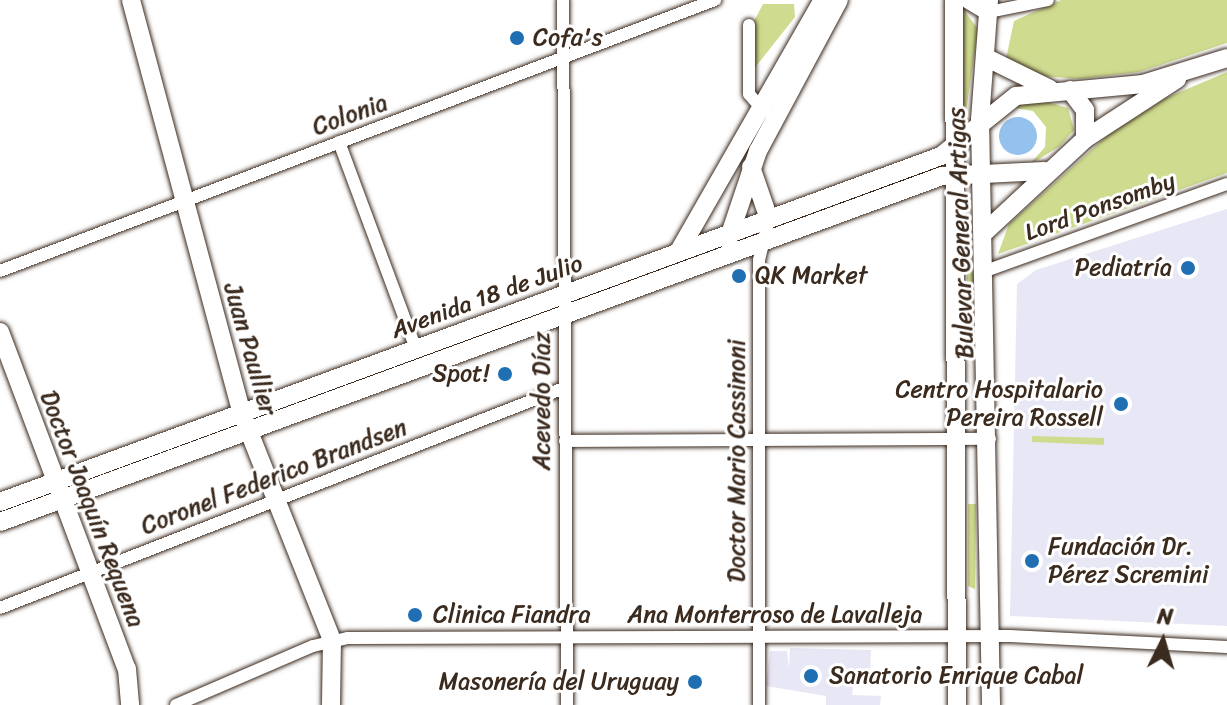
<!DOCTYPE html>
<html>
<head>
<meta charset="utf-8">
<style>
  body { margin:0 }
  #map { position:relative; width:1227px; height:705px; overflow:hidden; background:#fff; font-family:Sriracha,sans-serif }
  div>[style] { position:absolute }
  .built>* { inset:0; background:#e8e7f5 }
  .green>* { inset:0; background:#cfdc8f }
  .water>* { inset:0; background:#94c1ee }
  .round { border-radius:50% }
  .roads { filter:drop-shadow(0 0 2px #3b2a1e) drop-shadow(0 0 2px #3b2a1e) }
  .street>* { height:12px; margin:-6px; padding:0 6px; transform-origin:6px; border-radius:6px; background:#fff }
  .secondary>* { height:18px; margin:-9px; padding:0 9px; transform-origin:9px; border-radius:9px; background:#fff }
  .dots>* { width:22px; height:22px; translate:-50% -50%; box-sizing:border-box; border:4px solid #fff; border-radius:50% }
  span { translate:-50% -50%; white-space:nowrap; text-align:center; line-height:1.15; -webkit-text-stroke:6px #fff; paint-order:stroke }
  .poi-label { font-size:24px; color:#3b2a1e }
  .left { translate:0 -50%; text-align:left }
  .right { translate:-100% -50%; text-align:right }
  .street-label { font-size:24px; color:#3b2a1e }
  .north { position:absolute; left:1123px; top:601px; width:80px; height:80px; -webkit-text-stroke:6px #fff; paint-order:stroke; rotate:5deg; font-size:22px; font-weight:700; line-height:32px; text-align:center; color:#3b2a1e }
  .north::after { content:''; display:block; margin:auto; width:28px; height:36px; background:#3b2a1e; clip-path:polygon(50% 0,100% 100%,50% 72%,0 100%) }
</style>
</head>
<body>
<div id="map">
  <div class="built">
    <div style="clip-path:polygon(1227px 209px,1227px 626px,1010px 616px,1017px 284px,1036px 270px)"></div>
    <div style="clip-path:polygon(790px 648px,871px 650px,870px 674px,855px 671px,852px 695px,881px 696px,880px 705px,826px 705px,826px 696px,766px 686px,770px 651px,787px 651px,789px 668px)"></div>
  </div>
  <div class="green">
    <div style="clip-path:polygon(1061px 0,1227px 0,1227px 43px,1139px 72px,1079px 79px,1042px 76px,1006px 59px,1014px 21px)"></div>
    <div style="clip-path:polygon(763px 4px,794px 4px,795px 17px,753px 70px,753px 23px)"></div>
    <div style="clip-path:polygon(963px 9px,978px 29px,964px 126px,963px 125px)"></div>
    <div style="clip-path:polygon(1227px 72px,1227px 173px,998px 254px,1009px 224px,1108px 135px,1166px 98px)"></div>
    <div style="clip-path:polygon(1044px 101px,1068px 108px,1074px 130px,1060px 146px,1029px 165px,1045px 147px,1046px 127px,1033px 111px,1009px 107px)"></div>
    <div style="clip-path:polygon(967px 266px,975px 267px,972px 336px,967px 318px)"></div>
    <div style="clip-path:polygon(1032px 436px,1104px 438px,1104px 445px,1032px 442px)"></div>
    <div style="clip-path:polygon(968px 504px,976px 504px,975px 589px,968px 586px)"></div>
  </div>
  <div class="water">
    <div class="round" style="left:999px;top:117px;width:38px;height:38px"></div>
  </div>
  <div class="roads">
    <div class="street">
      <div style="left:563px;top:0;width:705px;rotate:89.67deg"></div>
      <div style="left:989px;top:12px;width:60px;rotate:-11.5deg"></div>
      <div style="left:749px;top:25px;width:69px;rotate:90deg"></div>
      <div style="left:749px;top:94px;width:23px;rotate:49deg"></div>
      <div style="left:339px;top:142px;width:221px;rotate:69.6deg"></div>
      <div style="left:988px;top:270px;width:254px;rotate:-19.8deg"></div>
      <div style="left:0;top:271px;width:765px;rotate:-20.76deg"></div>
      <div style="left:565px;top:441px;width:425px;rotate:-0.3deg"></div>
      <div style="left:0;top:608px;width:605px;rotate:-21.31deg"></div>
      <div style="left:176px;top:705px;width:149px;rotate:-23.3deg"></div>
      <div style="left:313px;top:646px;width:36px;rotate:-13deg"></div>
      <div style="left:348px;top:638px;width:662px;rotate:-0.17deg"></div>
      <div style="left:1010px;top:636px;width:217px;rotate:2.9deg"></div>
      <div style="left:759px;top:705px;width:445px;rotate:-90deg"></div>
      <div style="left:759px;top:260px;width:42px;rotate:-76.3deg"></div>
    </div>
    <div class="secondary">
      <div style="left:131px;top:0;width:429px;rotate:75deg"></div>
      <div style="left:242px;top:414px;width:243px;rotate:68.3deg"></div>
      <div style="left:332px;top:640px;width:65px;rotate:90.9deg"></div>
      <div style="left:954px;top:0;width:705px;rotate:89.76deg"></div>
      <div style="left:969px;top:0;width:23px;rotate:31deg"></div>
      <div style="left:989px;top:0;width:120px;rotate:94.3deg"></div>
      <div style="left:980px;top:120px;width:585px;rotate:88.92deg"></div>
      <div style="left:985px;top:57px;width:72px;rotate:26.2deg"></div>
      <div style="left:1070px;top:90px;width:25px;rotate:53deg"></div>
      <div style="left:1085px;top:110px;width:29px;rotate:90deg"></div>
      <div style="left:751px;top:167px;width:55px;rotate:70.9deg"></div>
      <div style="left:986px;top:231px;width:135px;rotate:-42.9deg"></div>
      <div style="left:1085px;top:139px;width:110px;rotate:-33.1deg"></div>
      <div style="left:728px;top:240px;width:94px;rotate:-71.4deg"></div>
      <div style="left:758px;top:151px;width:171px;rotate:-61.8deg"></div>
      <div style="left:679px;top:251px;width:289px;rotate:-60.2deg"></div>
      <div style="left:0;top:332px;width:360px;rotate:69.4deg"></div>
      <div style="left:127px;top:669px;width:36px;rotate:85deg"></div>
      <div style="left:0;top:502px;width:1003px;rotate:-20.19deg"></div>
      <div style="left:941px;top:156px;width:96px;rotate:-38.7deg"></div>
      <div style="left:1016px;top:96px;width:128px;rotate:-5.4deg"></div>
      <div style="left:1143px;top:84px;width:88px;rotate:-17.2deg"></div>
      <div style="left:0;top:522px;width:1004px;rotate:-20.17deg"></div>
      <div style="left:942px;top:176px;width:103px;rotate:-2.8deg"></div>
    </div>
  </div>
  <div class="dots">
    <div style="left:517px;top:38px;background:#1f6fb2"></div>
    <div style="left:1188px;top:268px;background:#1f6fb2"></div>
    <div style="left:739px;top:276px;background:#1f6fb2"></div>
    <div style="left:505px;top:374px;background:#1f6fb2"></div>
    <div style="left:1121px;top:404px;background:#1f6fb2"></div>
    <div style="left:1032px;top:561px;background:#1f6fb2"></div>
    <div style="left:415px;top:615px;background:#1f6fb2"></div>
    <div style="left:811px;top:676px;background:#1f6fb2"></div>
    <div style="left:695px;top:682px;background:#1f6fb2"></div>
  </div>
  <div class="poi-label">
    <span class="left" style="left:533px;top:38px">Cofa's</span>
    <span class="right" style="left:1172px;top:268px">Pediatría</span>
    <span class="left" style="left:755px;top:276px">QK Market</span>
    <span class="right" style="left:489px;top:374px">Spot!</span>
    <span class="right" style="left:1103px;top:404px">Centro Hospitalario<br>Pereira Rossell</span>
    <span class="left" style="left:1048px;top:561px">Fundación Dr.<br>Pérez Scremini</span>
    <span class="left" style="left:433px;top:615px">Clinica Fiandra</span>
    <span class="left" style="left:829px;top:676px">Sanatorio Enrique Cabal</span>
    <span class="right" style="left:679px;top:682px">Masonería del Uruguay</span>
  </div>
  <div class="street-label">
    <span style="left:350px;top:115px;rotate:-20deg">Colonia</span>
    <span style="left:1100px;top:207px;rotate:-20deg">Lord Ponsomby</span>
    <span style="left:961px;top:233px;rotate:-92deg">Bulevar General Artigas</span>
    <span style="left:487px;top:297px;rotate:-20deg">Avenida 18 de Julio</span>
    <span style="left:250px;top:349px;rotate:74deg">Juan Paullier</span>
    <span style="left:542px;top:401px;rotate:-90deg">Acevedo Díaz</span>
    <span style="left:737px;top:461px;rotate:-90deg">Doctor Mario Cassinoni</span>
    <span style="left:274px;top:477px;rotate:-21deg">Coronel Federico Brandsen</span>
    <span style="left:92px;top:509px;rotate:69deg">Doctor Joaquín Requena</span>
    <span style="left:775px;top:615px">Ana Monterroso de Lavalleja</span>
  </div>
  <div class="north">N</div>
</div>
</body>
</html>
